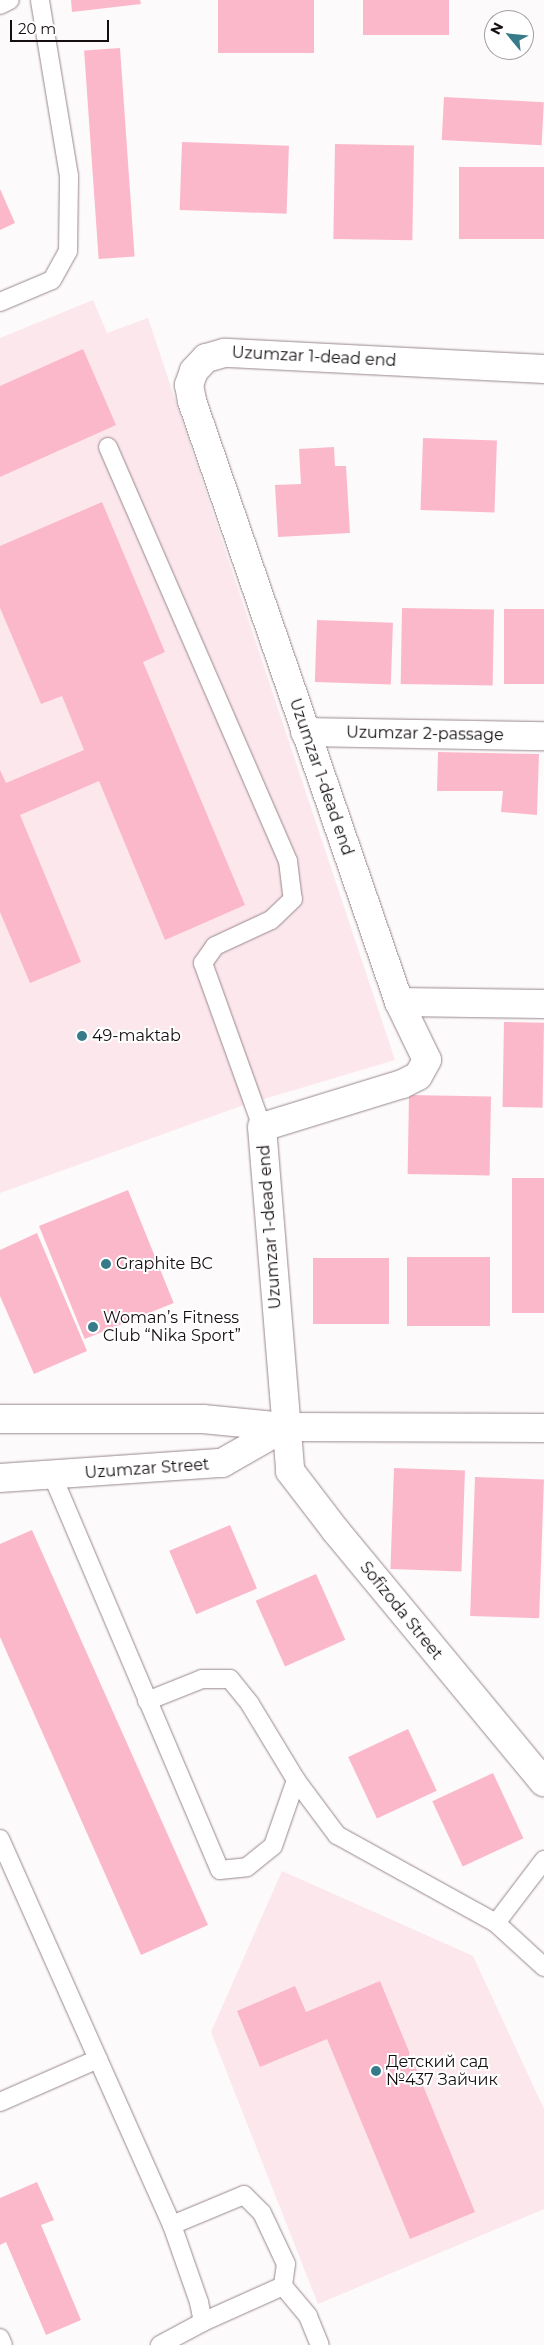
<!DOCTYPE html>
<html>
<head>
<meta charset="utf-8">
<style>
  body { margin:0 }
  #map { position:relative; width:544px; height:2345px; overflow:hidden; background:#fdfafb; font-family:Montserrat,sans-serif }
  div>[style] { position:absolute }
  .built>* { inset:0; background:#fce7ed }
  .building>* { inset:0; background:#fcb8cb; transform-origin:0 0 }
  .roads { filter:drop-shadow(0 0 1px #97888c) drop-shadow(0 0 1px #97888c) }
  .lane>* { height:18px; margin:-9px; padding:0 9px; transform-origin:9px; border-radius:9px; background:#fff }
  .street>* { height:28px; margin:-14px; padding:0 14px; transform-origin:14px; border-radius:14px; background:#fff }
  .dots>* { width:14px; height:14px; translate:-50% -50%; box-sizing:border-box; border:2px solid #fff; border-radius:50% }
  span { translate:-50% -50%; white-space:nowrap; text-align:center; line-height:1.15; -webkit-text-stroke:4px #fff; paint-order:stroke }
  .street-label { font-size:16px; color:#140e10 }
  .poi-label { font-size:16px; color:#140e10 }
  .left { translate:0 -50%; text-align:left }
  .north { position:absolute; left:484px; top:10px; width:50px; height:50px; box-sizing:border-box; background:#fff; border:1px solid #a19f9f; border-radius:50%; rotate:298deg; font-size:14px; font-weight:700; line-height:20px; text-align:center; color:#140e10 }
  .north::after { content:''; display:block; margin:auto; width:18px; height:22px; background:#377a8a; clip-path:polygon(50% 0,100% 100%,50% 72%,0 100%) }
  .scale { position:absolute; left:10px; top:20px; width:99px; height:22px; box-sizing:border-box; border:2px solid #140e10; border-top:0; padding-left:6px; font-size:15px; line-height:18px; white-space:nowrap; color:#140e10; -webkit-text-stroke:4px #fff; paint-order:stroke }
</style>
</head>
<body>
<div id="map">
  <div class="built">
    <div style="clip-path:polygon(93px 300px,107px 333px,148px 318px,395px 1060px,241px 1106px,0 1193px,0 338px)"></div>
    <div style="clip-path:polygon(282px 1871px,473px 1956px,544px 2109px,544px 2209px,318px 2304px,211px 2032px)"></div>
  </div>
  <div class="building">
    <div style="clip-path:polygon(71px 0,140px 0,141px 4px,72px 12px)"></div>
    <div style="left:218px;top:0;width:96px;height:53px"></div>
    <div style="left:363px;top:0;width:86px;height:35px"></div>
    <div style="left:120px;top:48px;width:209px;height:36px;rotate:86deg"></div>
    <div style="left:444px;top:97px;width:100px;height:43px;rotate:3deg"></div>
    <div style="left:182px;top:142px;width:107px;height:68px;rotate:2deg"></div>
    <div style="left:335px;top:144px;width:79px;height:95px;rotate:1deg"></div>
    <div style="left:544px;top:167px;width:72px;height:85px;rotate:90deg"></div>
    <div style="clip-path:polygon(0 189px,15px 223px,0 230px)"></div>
    <div style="clip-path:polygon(83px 349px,116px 425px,0 477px,0 386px)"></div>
    <div style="left:423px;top:438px;width:74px;height:72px;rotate:2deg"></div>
    <div style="clip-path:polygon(334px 447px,335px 466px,346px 466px,350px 533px,278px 537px,275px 485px,301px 484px,299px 449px)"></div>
    <div style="clip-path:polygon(102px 502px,165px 652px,143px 662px,245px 905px,165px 940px,99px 781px,20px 815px,81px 962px,30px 983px,0 912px,0 770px,6px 783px,84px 750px,62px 696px,41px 704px,0 608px,0 546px)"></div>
    <div style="left:402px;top:608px;width:92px;height:76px;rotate:1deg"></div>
    <div style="left:504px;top:609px;width:40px;height:75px"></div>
    <div style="left:317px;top:620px;width:76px;height:62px;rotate:2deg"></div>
    <div style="clip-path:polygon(438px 752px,539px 754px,537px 815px,501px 812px,503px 791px,437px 791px)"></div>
    <div style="left:504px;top:1022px;width:40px;height:85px;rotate:1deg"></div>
    <div style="left:409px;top:1095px;width:82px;height:79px;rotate:1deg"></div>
    <div style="left:512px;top:1178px;width:32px;height:135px"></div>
    <div style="left:128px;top:1190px;width:122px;height:96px;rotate:68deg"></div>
    <div style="clip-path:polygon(37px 1233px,87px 1351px,34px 1374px,0 1296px,0 1250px)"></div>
    <div style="left:407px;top:1257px;width:83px;height:69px"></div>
    <div style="left:313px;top:1258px;width:76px;height:66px"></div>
    <div style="left:394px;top:1468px;width:71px;height:101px;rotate:2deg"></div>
    <div style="left:475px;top:1477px;width:69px;height:139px;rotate:2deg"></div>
    <div style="left:230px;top:1525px;width:69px;height:66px;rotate:67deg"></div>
    <div style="clip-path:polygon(32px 1530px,208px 1925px,141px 1955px,0 1637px,0 1544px)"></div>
    <div style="left:316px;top:1574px;width:72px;height:66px;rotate:66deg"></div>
    <div style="left:408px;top:1729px;width:68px;height:66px;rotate:65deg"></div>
    <div style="left:493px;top:1773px;width:72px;height:67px;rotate:65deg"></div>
    <div style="clip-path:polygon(380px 1981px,475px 2212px,410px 2239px,327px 2039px,260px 2067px,237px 2011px,295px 1986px,306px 2012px)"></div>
    <div style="clip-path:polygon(37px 2182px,54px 2220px,41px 2225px,81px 2320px,46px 2335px,6px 2242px,0 2245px,0 2198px)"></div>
  </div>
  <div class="roads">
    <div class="lane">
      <div style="left:0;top:5px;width:11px;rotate:-27deg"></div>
      <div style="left:0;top:302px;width:56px;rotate:-22.9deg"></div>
      <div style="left:52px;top:280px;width:33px;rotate:-61deg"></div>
      <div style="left:68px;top:251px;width:75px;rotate:-89.2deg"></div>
      <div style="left:69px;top:176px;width:178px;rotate:-99.4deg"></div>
      <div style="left:108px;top:447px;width:451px;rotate:66.5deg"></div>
      <div style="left:288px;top:861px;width:38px;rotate:83deg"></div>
      <div style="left:293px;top:899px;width:30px;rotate:136deg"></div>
      <div style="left:271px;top:920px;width:62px;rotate:155.1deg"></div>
      <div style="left:215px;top:946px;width:21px;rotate:125deg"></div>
      <div style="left:203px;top:963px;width:174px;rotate:70.2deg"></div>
      <div style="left:53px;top:1477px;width:427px;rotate:67deg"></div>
      <div style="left:220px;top:1870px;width:27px;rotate:-6deg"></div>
      <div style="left:247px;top:1867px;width:33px;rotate:-39deg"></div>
      <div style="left:273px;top:1846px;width:70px;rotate:-70.8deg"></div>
      <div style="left:147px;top:1701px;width:59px;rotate:-21.8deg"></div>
      <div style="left:202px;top:1679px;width:28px"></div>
      <div style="left:230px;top:1679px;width:32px;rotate:51deg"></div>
      <div style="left:250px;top:1704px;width:89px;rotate:58.8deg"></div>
      <div style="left:296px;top:1780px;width:69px;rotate:53.3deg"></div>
      <div style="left:337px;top:1835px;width:182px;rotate:29deg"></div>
      <div style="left:0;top:1839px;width:423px;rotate:66deg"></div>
      <div style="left:172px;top:2225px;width:82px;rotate:70.7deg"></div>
      <div style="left:199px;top:2302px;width:20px;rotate:79deg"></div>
      <div style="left:203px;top:2322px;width:49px;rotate:151.9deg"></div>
      <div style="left:544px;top:1860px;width:79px;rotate:127.3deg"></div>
      <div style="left:496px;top:1923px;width:65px;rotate:42.5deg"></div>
      <div style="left:0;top:2102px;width:107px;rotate:-23.7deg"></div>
      <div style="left:172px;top:2225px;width:78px;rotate:-22.6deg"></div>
      <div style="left:244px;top:2195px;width:25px;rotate:45deg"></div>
      <div style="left:262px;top:2213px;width:56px;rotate:64.8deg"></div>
      <div style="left:286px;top:2264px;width:22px;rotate:98deg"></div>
      <div style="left:283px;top:2286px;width:88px;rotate:155.8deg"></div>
      <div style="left:283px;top:2286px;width:39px;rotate:50deg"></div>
      <div style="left:308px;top:2316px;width:31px;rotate:68deg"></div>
      <div style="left:0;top:2338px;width:8px;rotate:67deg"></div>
    </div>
    <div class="street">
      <div style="left:544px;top:369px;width:320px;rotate:-177.1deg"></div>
      <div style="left:224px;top:353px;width:19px;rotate:164deg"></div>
      <div style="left:206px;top:358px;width:18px;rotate:133deg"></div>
      <div style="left:194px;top:371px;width:15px;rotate:110deg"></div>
      <div style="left:189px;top:385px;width:16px;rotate:79deg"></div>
      <div style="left:192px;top:401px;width:636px;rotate:70.99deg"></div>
      <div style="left:399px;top:1002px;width:64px;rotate:64.2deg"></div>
      <div style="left:427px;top:1060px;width:18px;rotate:119deg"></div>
      <div style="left:418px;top:1076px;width:18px;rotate:153deg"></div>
      <div style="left:402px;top:1084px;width:146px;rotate:162.9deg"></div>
      <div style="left:262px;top:1127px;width:345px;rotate:85.3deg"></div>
      <div style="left:290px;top:1471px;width:76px;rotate:52.5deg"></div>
      <div style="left:336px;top:1531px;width:326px;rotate:50.4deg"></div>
      <div style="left:305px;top:732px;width:239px;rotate:1deg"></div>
      <div style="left:399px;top:1002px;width:145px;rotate:0.8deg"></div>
      <div style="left:0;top:1419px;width:203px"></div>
      <div style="left:203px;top:1419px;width:82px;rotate:5.6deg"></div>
      <div style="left:285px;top:1427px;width:259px;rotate:0.2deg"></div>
      <div style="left:0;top:1478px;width:223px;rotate:-3.9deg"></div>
      <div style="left:222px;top:1463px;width:73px;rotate:-29.7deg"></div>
    </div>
  </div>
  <div class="dots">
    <div style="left:82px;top:1036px;background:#377a8a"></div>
    <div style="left:106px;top:1264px;background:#377a8a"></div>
    <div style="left:93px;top:1327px;background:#377a8a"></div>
    <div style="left:376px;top:2071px;background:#377a8a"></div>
  </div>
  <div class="street-label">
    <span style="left:314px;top:357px;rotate:3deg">Uzumzаr 1-dead end</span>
    <span style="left:425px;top:734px;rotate:1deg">Uzumzаr 2-passage</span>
    <span style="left:321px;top:777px;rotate:71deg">Uzumzаr 1-dead end</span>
    <span style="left:270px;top:1227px;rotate:-94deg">Uzumzаr 1-dead end</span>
    <span style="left:147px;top:1469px;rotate:-4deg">Uzumzаr Street</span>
    <span style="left:401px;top:1611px;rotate:51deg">Sofizoda Street</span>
  </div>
  <div class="poi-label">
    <span class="left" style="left:92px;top:1036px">49-maktab</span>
    <span class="left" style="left:116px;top:1264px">Graphite BC</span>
    <span class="left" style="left:103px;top:1327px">Woman’s Fitness<br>Club “Nika Sport”</span>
    <span class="left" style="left:386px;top:2071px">Детский сад<br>№437 Зайчик</span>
  </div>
  <div class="north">N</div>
  <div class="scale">20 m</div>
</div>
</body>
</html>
